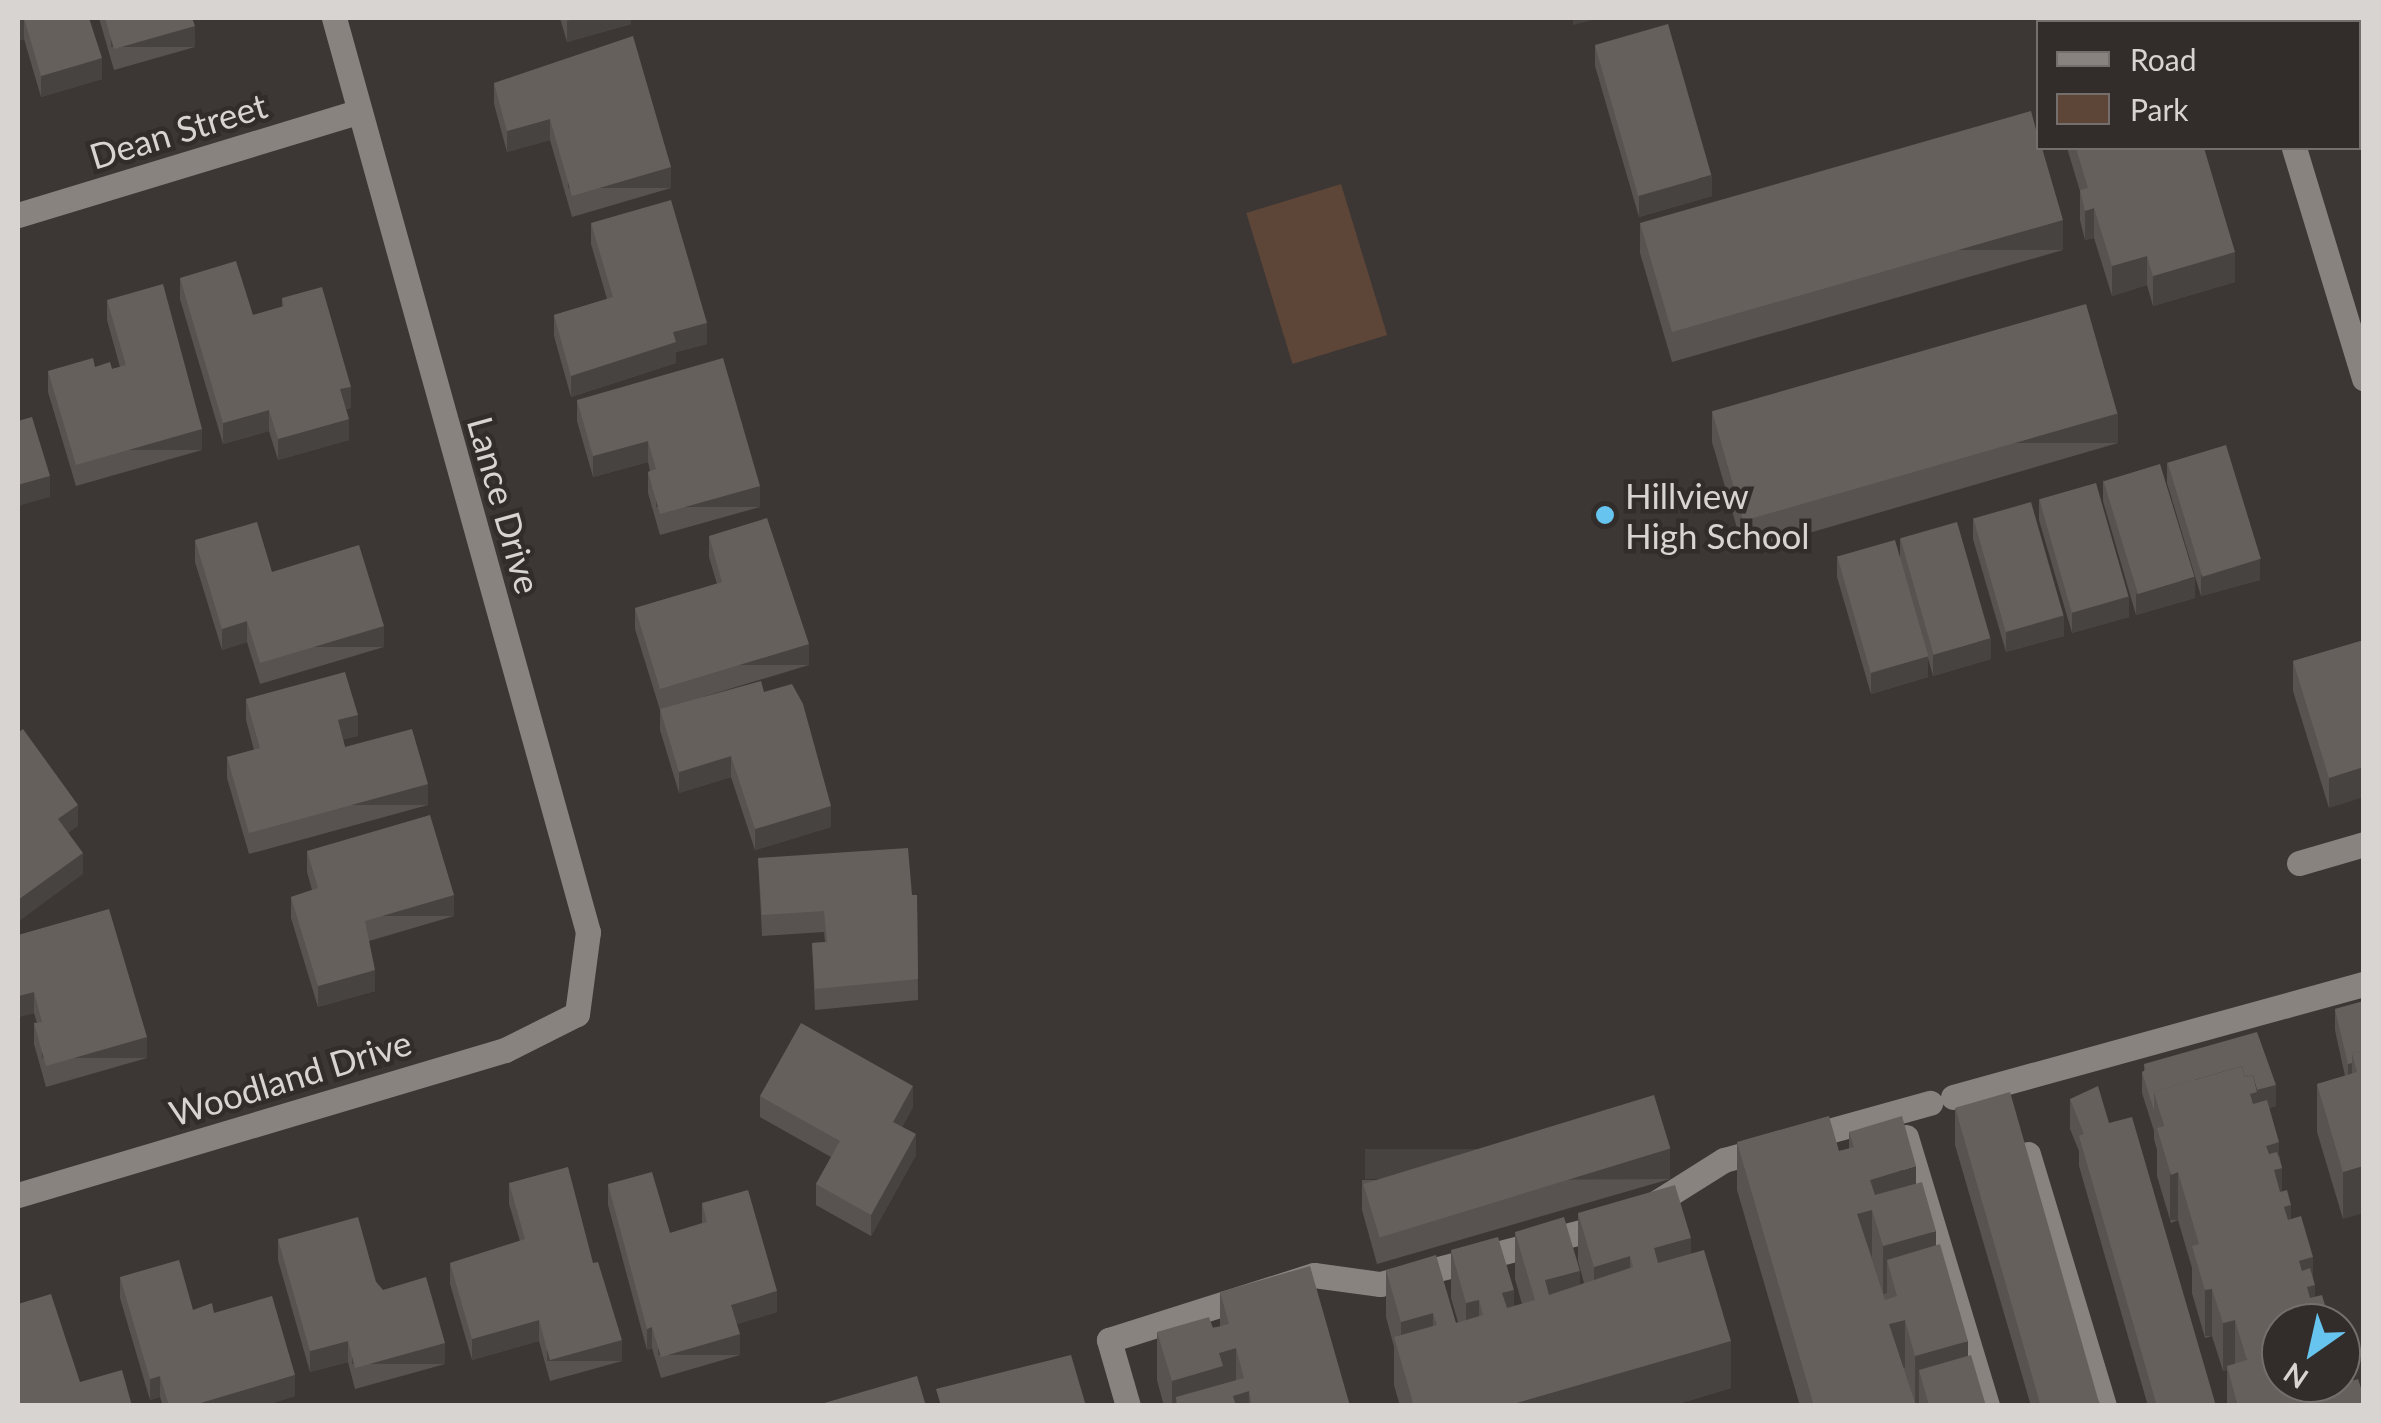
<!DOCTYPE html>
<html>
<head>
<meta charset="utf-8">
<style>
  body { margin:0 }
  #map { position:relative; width:2381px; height:1423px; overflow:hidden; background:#3c3734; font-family:Lato,sans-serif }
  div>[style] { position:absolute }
  .green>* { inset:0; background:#5d4538; transform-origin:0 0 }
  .lane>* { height:25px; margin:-12.5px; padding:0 12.5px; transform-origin:12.5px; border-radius:12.5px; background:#898380 }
  .street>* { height:25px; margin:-12.5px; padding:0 12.5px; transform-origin:12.5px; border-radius:12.5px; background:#898380 }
  .wall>* { inset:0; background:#585350 }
  .shaded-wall>* { inset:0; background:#474341; transform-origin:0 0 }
  .building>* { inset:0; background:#66605d; transform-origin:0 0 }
  .dots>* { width:28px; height:28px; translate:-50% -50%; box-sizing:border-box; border:5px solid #322c2a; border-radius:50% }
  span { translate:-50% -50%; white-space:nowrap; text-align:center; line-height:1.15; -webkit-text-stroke:9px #322c2a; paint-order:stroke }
  .street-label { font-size:35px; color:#d7d4d2 }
  .poi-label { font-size:35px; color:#d7d4d2 }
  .left { translate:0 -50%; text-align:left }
  .frame { position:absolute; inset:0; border:20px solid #d7d4d2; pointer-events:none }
  .legend { position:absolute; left:2036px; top:20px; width:325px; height:130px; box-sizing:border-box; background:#322c2a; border:2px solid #746f6d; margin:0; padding:12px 18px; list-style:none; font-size:30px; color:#d7d4d2 }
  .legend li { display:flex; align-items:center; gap:20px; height:50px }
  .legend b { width:50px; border:2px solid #746f6d }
  .north { position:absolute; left:2261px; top:1303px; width:100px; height:100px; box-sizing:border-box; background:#322c2a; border:2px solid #746f6d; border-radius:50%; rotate:214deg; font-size:28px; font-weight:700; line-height:40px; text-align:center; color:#d7d4d2 }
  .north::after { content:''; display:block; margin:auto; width:35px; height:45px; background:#66c4ef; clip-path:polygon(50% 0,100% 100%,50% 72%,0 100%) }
</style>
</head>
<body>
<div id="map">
  <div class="green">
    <div style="left:1341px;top:184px;width:158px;height:99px;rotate:73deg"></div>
  </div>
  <div class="lane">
    <div style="left:2255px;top:18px;width:4px;rotate:63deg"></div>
    <div style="left:2294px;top:148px;width:241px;rotate:73.1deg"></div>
    <div style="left:2299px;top:863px;width:68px;rotate:-16.3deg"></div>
    <div style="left:1953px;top:1097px;width:426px;rotate:-15.4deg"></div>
    <div style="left:1906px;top:1137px;width:281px;rotate:73.2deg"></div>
    <div style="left:2028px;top:1154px;width:263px;rotate:73.2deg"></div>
    <div style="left:1649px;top:1207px;width:89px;rotate:-32.1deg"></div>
    <div style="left:1724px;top:1160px;width:214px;rotate:-15.5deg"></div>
    <div style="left:1128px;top:1406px;width:69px;rotate:-106.1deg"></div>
    <div style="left:1109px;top:1340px;width:215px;rotate:-17.6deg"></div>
    <div style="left:1314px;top:1275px;width:67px;rotate:7.8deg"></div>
    <div style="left:1380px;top:1284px;width:236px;rotate:-14.5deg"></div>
  </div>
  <div class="street">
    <div style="left:18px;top:215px;width:357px;rotate:-16.9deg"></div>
    <div style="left:18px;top:1195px;width:508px;rotate:-16.58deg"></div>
    <div style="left:505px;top:1050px;width:80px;rotate:-26.6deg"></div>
    <div style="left:577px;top:1014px;width:83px;rotate:-82.4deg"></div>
    <div style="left:588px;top:932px;width:949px;rotate:-105.53deg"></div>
  </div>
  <div class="wall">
    <div style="clip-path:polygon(18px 18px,89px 18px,102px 79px,41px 97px,24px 39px,18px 41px)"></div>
    <div style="clip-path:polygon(99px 18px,192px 18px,195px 47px,114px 70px)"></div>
    <div style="clip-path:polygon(560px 18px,631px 18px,631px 24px,567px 42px)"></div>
    <div style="clip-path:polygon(1595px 45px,1712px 196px,1639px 217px,1595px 66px)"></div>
    <div style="clip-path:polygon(494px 83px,671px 188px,572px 217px,550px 140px,507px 152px,494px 104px)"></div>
    <div style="clip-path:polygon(2067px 148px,2204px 148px,2235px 282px,2153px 306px,2147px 285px,2112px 296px,2094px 238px,2085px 240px,2080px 220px,2080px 191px)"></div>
    <div style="clip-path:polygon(591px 223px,707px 344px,676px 352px,676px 363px,571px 397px,554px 336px,554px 315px,607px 299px,591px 244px)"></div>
    <div style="clip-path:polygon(1640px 223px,2063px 250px,1672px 362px,1640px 253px)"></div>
    <div style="clip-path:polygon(180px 278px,253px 315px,282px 307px,282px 298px,351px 408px,346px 409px,349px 440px,278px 460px,269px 431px,223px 444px,180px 299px)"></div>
    <div style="clip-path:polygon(107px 300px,202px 450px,76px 486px,48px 392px,48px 371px,95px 367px,112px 369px,120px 367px,107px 320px)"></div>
    <div style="clip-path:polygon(577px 400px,760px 507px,660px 535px,648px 493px,648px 472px,650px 471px,648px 462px,593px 477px,577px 421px)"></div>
    <div style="clip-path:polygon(1712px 412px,2118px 443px,1744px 552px,1712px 442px)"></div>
    <div style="clip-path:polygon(2167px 462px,2260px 580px,2201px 596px,2167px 483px)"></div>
    <div style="clip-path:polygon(2103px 480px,2195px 598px,2136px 615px,2103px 501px)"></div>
    <div style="clip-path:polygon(2039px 499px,2129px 617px,2072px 633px,2039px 520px)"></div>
    <div style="clip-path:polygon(1973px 518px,2064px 636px,2006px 652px,1973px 539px)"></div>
    <div style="clip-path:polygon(709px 536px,809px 665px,703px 697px,764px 692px,831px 827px,755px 850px,731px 777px,679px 793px,660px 730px,660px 710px,635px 629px,635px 608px,717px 584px,709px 557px)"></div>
    <div style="clip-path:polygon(1900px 538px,1991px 659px,1933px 676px,1928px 658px,1928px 677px,1871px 694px,1837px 577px,1837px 556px,1900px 558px)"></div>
    <div style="clip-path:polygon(195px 540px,272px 572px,384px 647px,260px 684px,247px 642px,222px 650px,195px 562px)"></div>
    <div style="clip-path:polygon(2364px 640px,2329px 808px,2293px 691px,2293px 661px)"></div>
    <div style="clip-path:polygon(246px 699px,358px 736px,343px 739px,345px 747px,428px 805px,249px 854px,227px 778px,227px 757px,254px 750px,246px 720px)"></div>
    <div style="clip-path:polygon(307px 851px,454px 916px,369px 941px,375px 991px,318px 1007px,291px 918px,291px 897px,312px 890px,307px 872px)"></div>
    <div style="clip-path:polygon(758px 858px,912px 895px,917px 895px,918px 1000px,815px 1010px,812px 943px,825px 942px,824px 932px,762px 936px)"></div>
    <div style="clip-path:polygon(18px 935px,147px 1058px,46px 1087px,34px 1044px,34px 1023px,37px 1023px,34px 1013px,18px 1017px)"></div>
    <div style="clip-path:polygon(2364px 1001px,2343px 1219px,2317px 1132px,2317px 1084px,2345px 1076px,2335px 1030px,2335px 1009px)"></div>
    <div style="clip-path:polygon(2144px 1064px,2276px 1106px,2269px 1108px,2282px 1168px,2238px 1406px,2227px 1406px,2227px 1370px,2223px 1371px,2212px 1336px,2205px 1338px,2192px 1293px,2192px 1268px,2178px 1220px,2171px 1223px,2157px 1176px,2157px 1150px,2154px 1139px,2154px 1131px,2142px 1093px,2142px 1072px,2144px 1071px)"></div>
    <div style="clip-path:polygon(760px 1096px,913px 1107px,902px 1127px,916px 1155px,871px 1236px,816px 1205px,816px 1184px,831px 1157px,760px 1117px)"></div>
    <div style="clip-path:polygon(2070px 1099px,2109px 1123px,2216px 1406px,2148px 1406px,2079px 1166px,2079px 1151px,2070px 1129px)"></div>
    <div style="clip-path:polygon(1955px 1108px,2101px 1406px,2031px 1406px,1955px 1145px)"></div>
    <div style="clip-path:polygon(1849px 1132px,1916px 1183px,1968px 1356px,1986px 1406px,1919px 1406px,1919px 1403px,1916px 1404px,1916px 1406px,1800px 1406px,1737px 1190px,1737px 1142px,1839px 1151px,1849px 1149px)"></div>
    <div style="clip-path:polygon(1670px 1179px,1377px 1264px,1362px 1210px,1362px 1180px)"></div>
    <div style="clip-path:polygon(509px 1183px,593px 1263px,622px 1361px,550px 1381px,539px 1341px,472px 1360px,450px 1284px,450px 1263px,520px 1241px,509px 1204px)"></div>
    <div style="clip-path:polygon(608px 1184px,670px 1233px,702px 1223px,702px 1203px,777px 1312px,737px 1324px,740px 1355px,661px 1378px,652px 1348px,647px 1350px,608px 1205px)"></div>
    <div style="clip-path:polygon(1578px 1213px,1691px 1254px,1731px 1388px,1671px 1406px,1400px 1406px,1394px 1385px,1394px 1347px,1386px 1317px,1386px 1270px,1456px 1323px,1458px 1322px,1451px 1298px,1451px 1250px,1514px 1306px,1522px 1304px,1515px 1279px,1515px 1232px,1580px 1285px,1584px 1283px,1578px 1261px)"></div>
    <div style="clip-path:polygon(278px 1239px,376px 1282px,445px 1364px,355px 1389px,348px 1362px,310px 1372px,278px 1260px)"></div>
    <div style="clip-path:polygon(120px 1277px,193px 1310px,214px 1313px,295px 1396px,263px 1406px,163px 1406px,160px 1397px,150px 1400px,120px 1298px)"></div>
    <div style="clip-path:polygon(1220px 1292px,1350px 1406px,1164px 1406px,1157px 1380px,1157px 1332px,1220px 1327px)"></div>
  </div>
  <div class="shaded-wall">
    <div style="clip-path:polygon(24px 18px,24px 39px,18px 41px,18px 20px)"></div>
    <div style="clip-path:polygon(581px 18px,631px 18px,631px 24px,567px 42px,567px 21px)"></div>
    <div style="clip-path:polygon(1573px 18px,1600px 18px,1573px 25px)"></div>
    <div style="left:195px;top:26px;width:21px;height:84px;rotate:90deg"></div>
    <div style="clip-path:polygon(102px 58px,102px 79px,41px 97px,41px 76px)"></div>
    <div style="clip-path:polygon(550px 119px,550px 140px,507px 152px,507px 131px)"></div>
    <div style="left:671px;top:167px;width:21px;height:103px;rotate:90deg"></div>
    <div style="clip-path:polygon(1712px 175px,1712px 196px,1639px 217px,1639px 196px)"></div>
    <div style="clip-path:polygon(2094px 208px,2094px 238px,2085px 240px,2085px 211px)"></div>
    <div style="left:2063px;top:220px;width:30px;height:407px;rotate:90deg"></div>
    <div style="clip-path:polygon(2235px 252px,2235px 282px,2153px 306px,2153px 276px)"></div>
    <div style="clip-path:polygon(2147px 256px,2147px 285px,2112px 296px,2112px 266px)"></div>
    <div style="clip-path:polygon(707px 323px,707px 344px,676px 352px,676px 363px,571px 397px,571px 376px,673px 332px)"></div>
    <div style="clip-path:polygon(351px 387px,351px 408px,340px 410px,340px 389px)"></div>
    <div style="clip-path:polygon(269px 410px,269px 431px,223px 444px,223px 423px)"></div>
    <div style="left:2118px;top:413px;width:30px;height:390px;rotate:90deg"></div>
    <div style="clip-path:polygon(349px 419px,349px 440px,278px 460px,278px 439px)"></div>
    <div style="left:202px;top:429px;width:21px;height:131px;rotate:90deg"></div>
    <div style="clip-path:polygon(648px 441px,648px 462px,593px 477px,593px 456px)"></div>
    <div style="clip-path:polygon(50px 476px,50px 497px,18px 506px,18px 485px)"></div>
    <div style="left:760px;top:486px;width:21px;height:104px;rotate:90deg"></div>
    <div style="clip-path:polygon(2260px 559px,2260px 580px,2201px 596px,2201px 575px)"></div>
    <div style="clip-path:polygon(2195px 577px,2195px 598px,2136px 615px,2136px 594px)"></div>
    <div style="clip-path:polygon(2129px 596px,2129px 617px,2072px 633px,2072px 612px)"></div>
    <div style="clip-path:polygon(2064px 615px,2064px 636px,2006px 652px,2006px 631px)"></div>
    <div style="clip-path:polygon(247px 621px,247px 642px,222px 650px,222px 629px)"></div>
    <div style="left:384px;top:626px;width:21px;height:129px;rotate:90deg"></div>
    <div style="clip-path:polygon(1991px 638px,1991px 659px,1933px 676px,1933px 655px)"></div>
    <div style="left:809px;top:644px;width:21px;height:156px;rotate:90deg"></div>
    <div style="clip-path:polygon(1928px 656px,1928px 677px,1871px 694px,1871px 673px)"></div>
    <div style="clip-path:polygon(358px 715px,358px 736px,338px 741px,338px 720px)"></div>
    <div style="clip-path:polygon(731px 756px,731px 777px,679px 793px,679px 772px)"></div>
    <div style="clip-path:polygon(2364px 767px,2364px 797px,2329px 808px,2329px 778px)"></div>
    <div style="left:428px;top:784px;width:21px;height:186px;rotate:90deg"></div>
    <div style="clip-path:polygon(78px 805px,78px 826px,58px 840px,58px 819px)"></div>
    <div style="clip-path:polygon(831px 806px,831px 827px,755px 850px,755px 829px)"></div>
    <div style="clip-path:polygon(83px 853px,83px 874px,18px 922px,18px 900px)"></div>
    <div style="left:454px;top:895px;width:21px;height:93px;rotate:90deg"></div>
    <div style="clip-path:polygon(375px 970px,375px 991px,318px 1007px,318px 986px)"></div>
    <div style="clip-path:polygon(34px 992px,34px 1013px,18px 1017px,18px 996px)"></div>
    <div style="left:147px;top:1037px;width:21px;height:105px;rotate:90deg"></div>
    <div style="left:2352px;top:1063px;width:21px;height:4px;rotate:90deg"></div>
    <div style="clip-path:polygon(2276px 1085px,2276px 1106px,2257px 1111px,2164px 1126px,2161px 1116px)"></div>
    <div style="clip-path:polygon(913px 1086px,913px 1107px,893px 1143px,893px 1122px)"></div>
    <div style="clip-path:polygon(916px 1134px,916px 1155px,871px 1236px,871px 1215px)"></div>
    <div style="clip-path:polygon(2279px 1142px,2279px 1169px,2282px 1168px,2282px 1216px,2266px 1146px)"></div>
    <div style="left:1670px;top:1149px;width:30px;height:305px;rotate:90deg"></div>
    <div style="clip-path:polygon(1916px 1166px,1916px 1214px,1872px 1210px,1872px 1258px,1857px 1214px,1870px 1180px)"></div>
    <div style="clip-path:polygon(2364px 1166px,2364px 1213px,2343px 1219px,2343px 1172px)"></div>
    <div style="left:2178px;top:1172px;width:48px;height:8px;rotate:90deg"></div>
    <div style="clip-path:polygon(2291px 1205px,2291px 1253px,2284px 1207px)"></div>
    <div style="clip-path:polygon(1936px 1231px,1936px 1279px,1887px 1260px,1887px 1293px,1883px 1294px,1883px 1246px)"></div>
    <div style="clip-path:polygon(1691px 1238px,1691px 1286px,1654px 1296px,1654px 1248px)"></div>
    <div style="clip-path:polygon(1630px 1256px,1630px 1304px,1594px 1315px,1594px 1267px)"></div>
    <div style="clip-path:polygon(2313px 1257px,2313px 1286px,2315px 1285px,2315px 1323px,2299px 1261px)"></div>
    <div style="clip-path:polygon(1580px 1271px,1580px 1319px,1545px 1328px,1545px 1280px)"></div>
    <div style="left:2212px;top:1289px;width:47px;height:7px;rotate:90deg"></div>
    <div style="clip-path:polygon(1514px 1290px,1514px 1338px,1502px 1293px)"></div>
    <div style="clip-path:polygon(777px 1291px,777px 1312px,731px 1326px,731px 1305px)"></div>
    <div style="left:1479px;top:1300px;width:47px;height:13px;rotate:90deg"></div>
    <div style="clip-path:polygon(1433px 1313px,1433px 1360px,1401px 1361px,1401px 1322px)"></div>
    <div style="clip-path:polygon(539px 1320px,539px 1341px,472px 1360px,472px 1339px)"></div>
    <div style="clip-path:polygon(1905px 1320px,1905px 1368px,1889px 1372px,1889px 1324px)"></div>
    <div style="clip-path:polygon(2235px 1320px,2235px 1367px,2227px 1366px,2227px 1370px,2223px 1371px,2223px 1323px)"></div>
    <div style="clip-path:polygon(652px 1327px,652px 1348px,647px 1350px,647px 1329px)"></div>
    <div style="left:740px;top:1334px;width:21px;height:82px;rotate:90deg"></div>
    <div style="left:622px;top:1340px;width:21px;height:75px;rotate:90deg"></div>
    <div style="clip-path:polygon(348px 1341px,348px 1362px,310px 1372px,310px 1351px)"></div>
    <div style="clip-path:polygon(1731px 1341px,1731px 1388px,1671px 1406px,1506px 1406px)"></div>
    <div style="clip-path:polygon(1968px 1341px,1968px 1389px,1919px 1370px,1919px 1403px,1915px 1404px,1915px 1356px)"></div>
    <div style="left:445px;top:1343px;width:21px;height:93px;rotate:90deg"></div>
    <div style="clip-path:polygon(1236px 1348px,1236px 1395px,1249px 1391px,1249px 1406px,1233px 1406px,1176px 1397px,1176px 1406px,1172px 1406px,1172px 1381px,1219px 1353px)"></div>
    <div style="clip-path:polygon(2354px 1363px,2354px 1406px,2341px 1383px,2341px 1367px)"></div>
    <div style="clip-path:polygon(295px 1375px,295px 1396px,263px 1406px,190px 1406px)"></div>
    <div style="clip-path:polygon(160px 1376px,160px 1397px,150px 1400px,150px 1379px)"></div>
  </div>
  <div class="building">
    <div style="clip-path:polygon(18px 18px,89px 18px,102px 58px,41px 76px,24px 18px,18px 20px)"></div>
    <div style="clip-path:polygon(105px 18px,192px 18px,195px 26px,114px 49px)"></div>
    <div style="left:1668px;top:24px;width:157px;height:76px;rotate:74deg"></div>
    <div style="clip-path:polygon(633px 36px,671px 167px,572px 196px,550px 119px,507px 131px,494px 83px)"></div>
    <div style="clip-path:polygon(2031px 111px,2038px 137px,2038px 148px,2042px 148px,2063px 220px,1672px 332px,1640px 223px)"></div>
    <div style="clip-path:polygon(2076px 148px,2204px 148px,2235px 252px,2153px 276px,2147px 256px,2112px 266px,2094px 208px,2085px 211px,2080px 190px,2088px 188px)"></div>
    <div style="clip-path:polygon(671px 200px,707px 323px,673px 332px,676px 342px,571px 376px,554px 315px,613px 297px,591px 223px)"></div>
    <div style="clip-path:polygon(236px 261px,253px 315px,284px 306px,282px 298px,322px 287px,351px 387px,340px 389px,349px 419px,278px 439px,269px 410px,223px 423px,180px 278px)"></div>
    <div style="clip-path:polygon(163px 284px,202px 429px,76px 465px,48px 371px,93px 358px,95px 367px,110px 362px,112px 369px,126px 365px,107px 300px)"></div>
    <div style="left:2086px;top:304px;width:114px;height:389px;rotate:74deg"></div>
    <div style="clip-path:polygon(723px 358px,760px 486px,660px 514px,648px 472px,656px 469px,648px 441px,593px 456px,577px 400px)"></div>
    <div style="clip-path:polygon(32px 417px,50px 476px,18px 485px,18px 421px)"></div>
    <div style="left:2226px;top:445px;width:119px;height:61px;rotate:73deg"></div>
    <div style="left:2160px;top:464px;width:118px;height:59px;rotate:73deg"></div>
    <div style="left:2096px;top:483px;width:118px;height:59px;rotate:74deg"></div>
    <div style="left:2031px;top:502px;width:118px;height:60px;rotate:74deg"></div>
    <div style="clip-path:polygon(767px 518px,809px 644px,660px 689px,635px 608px,722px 582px,709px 536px)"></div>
    <div style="clip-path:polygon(257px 522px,272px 572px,359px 545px,384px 626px,260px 663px,247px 621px,222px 629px,195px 540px)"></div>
    <div style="left:1957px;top:522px;width:121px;height:59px;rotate:74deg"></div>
    <div style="left:1895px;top:540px;width:121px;height:60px;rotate:74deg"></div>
    <div style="clip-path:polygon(2364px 640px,2364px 767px,2329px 778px,2293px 661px)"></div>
    <div style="clip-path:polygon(345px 672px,358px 715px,338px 720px,345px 747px,412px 729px,428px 784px,249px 833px,227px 757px,260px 748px,246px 699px)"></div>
    <div style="clip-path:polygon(761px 681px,764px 692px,792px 684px,803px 704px,831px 806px,755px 829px,731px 756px,679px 772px,660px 709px)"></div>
    <div style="clip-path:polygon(23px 729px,78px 805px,58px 819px,83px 853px,18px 900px,18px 733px)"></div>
    <div style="clip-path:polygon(430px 815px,454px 895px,365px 921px,375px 970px,318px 986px,291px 897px,318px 888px,307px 851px)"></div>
    <div style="clip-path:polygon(908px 848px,912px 895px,917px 895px,918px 979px,815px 989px,812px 943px,827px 942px,824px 911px,762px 915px,758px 858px)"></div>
    <div style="clip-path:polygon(109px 909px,147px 1037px,46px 1066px,34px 1023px,42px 1022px,34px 992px,18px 996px,18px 935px)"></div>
    <div style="clip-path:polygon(2364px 1001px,2364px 1050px,2352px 1053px,2352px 1063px,2348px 1064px,2335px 1009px)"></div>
    <div style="clip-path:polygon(801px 1023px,913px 1086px,893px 1122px,916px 1134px,871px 1215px,816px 1184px,840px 1141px,760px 1096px)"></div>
    <div style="clip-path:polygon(2257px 1032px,2276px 1085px,2257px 1090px,2253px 1075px,2245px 1077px,2242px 1066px,2154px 1092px,2154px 1110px,2142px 1072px,2146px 1070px,2144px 1064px)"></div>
    <div style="clip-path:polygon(2364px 1050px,2364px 1166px,2343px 1172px,2317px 1084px,2357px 1072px,2352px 1053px)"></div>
    <div style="clip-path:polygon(2242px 1066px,2245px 1077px,2253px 1075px,2257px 1092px,2250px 1094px,2253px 1104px,2267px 1100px,2279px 1142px,2266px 1146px,2269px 1154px,2277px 1152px,2282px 1168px,2274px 1170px,2280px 1192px,2287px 1190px,2291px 1205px,2284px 1207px,2288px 1220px,2301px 1216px,2313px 1257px,2299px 1261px,2302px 1271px,2310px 1268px,2315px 1285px,2307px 1287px,2310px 1298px,2322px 1295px,2330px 1323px,2281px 1323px,2281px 1383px,2341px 1382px,2342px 1384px,2358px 1379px,2364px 1397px,2364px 1406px,2238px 1406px,2227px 1366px,2247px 1360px,2235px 1320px,2223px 1323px,2212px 1289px,2205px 1290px,2192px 1246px,2199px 1244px,2178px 1172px,2171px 1175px,2157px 1128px,2164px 1126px,2154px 1092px)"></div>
    <div style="clip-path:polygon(2098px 1086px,2109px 1123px,2132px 1117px,2216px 1406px,2157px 1406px,2079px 1136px,2084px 1134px,2070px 1099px)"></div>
    <div style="left:2010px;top:1092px;width:327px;height:57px;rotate:74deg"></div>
    <div style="left:1654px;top:1095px;width:56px;height:304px;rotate:73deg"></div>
    <div style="clip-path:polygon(1829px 1116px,1839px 1151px,1854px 1147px,1849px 1132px,1902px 1116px,1916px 1166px,1870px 1180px,1875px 1195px,1922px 1182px,1936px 1231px,1883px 1246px,1872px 1210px,1857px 1214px,1885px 1300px,1897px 1296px,1887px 1260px,1940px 1244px,1968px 1341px,1915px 1356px,1905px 1320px,1889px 1324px,1916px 1406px,1814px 1406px,1737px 1142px)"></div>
    <div style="clip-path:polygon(568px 1167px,593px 1263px,598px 1262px,622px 1340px,550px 1360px,539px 1320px,472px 1339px,450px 1263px,525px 1239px,509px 1183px)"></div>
    <div style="clip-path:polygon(652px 1172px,670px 1233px,707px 1222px,702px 1203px,748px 1190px,777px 1291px,731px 1305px,740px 1334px,661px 1357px,652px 1327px,647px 1329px,608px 1184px)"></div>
    <div style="clip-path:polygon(1675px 1185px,1691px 1238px,1654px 1248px,1658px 1263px,1704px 1250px,1731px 1341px,1506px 1406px,1414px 1406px,1394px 1337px,1437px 1325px,1433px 1313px,1401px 1322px,1386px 1270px,1436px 1255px,1456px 1323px,1483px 1315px,1479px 1300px,1466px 1303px,1451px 1250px,1498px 1237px,1514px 1290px,1502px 1293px,1507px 1308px,1535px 1300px,1515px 1232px,1564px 1217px,1580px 1271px,1545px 1280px,1549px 1295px,1633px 1267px,1630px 1256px,1594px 1267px,1578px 1213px)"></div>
    <div style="clip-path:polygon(358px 1217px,376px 1282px,383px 1290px,426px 1277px,445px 1343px,355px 1368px,348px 1341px,310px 1351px,278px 1239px)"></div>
    <div style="clip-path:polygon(179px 1260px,193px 1310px,212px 1303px,214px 1313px,272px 1296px,295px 1375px,190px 1406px,169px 1406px,160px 1376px,150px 1379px,120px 1277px)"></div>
    <div style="clip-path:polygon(1310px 1266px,1350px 1406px,1252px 1406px,1249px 1391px,1233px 1396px,1236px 1406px,1178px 1406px,1176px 1397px,1244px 1378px,1236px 1348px,1219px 1353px,1223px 1366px,1172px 1381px,1157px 1332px,1209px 1317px,1213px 1328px,1229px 1324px,1220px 1292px)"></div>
    <div style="clip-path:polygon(51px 1294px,80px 1382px,122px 1370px,132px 1406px,18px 1406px,18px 1304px)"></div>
    <div style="clip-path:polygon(2344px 1332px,2354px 1363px,2341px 1367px,2341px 1333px)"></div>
    <div style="clip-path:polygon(1071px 1355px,1086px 1406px,941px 1406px,936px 1389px)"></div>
    <div style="clip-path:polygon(1971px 1355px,1986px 1406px,1926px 1406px,1929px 1405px,1919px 1370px)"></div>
    <div style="clip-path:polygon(917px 1376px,926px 1406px,814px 1406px)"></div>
  </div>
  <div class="dots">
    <div style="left:1605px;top:515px;background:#66c4ef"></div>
  </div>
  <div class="street-label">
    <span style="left:178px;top:130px;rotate:-17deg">Dean Street</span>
    <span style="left:505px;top:505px;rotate:74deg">Lance Drive</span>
    <span style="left:290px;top:1077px;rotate:-17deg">Woodland Drive</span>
  </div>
  <div class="poi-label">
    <span class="left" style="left:1625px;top:515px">Hillview<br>High School</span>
  </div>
  <div class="frame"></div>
  <ul class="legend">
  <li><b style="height:12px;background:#898380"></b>Road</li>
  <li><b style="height:28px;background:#5d4538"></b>Park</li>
  </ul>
  <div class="north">N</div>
</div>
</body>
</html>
